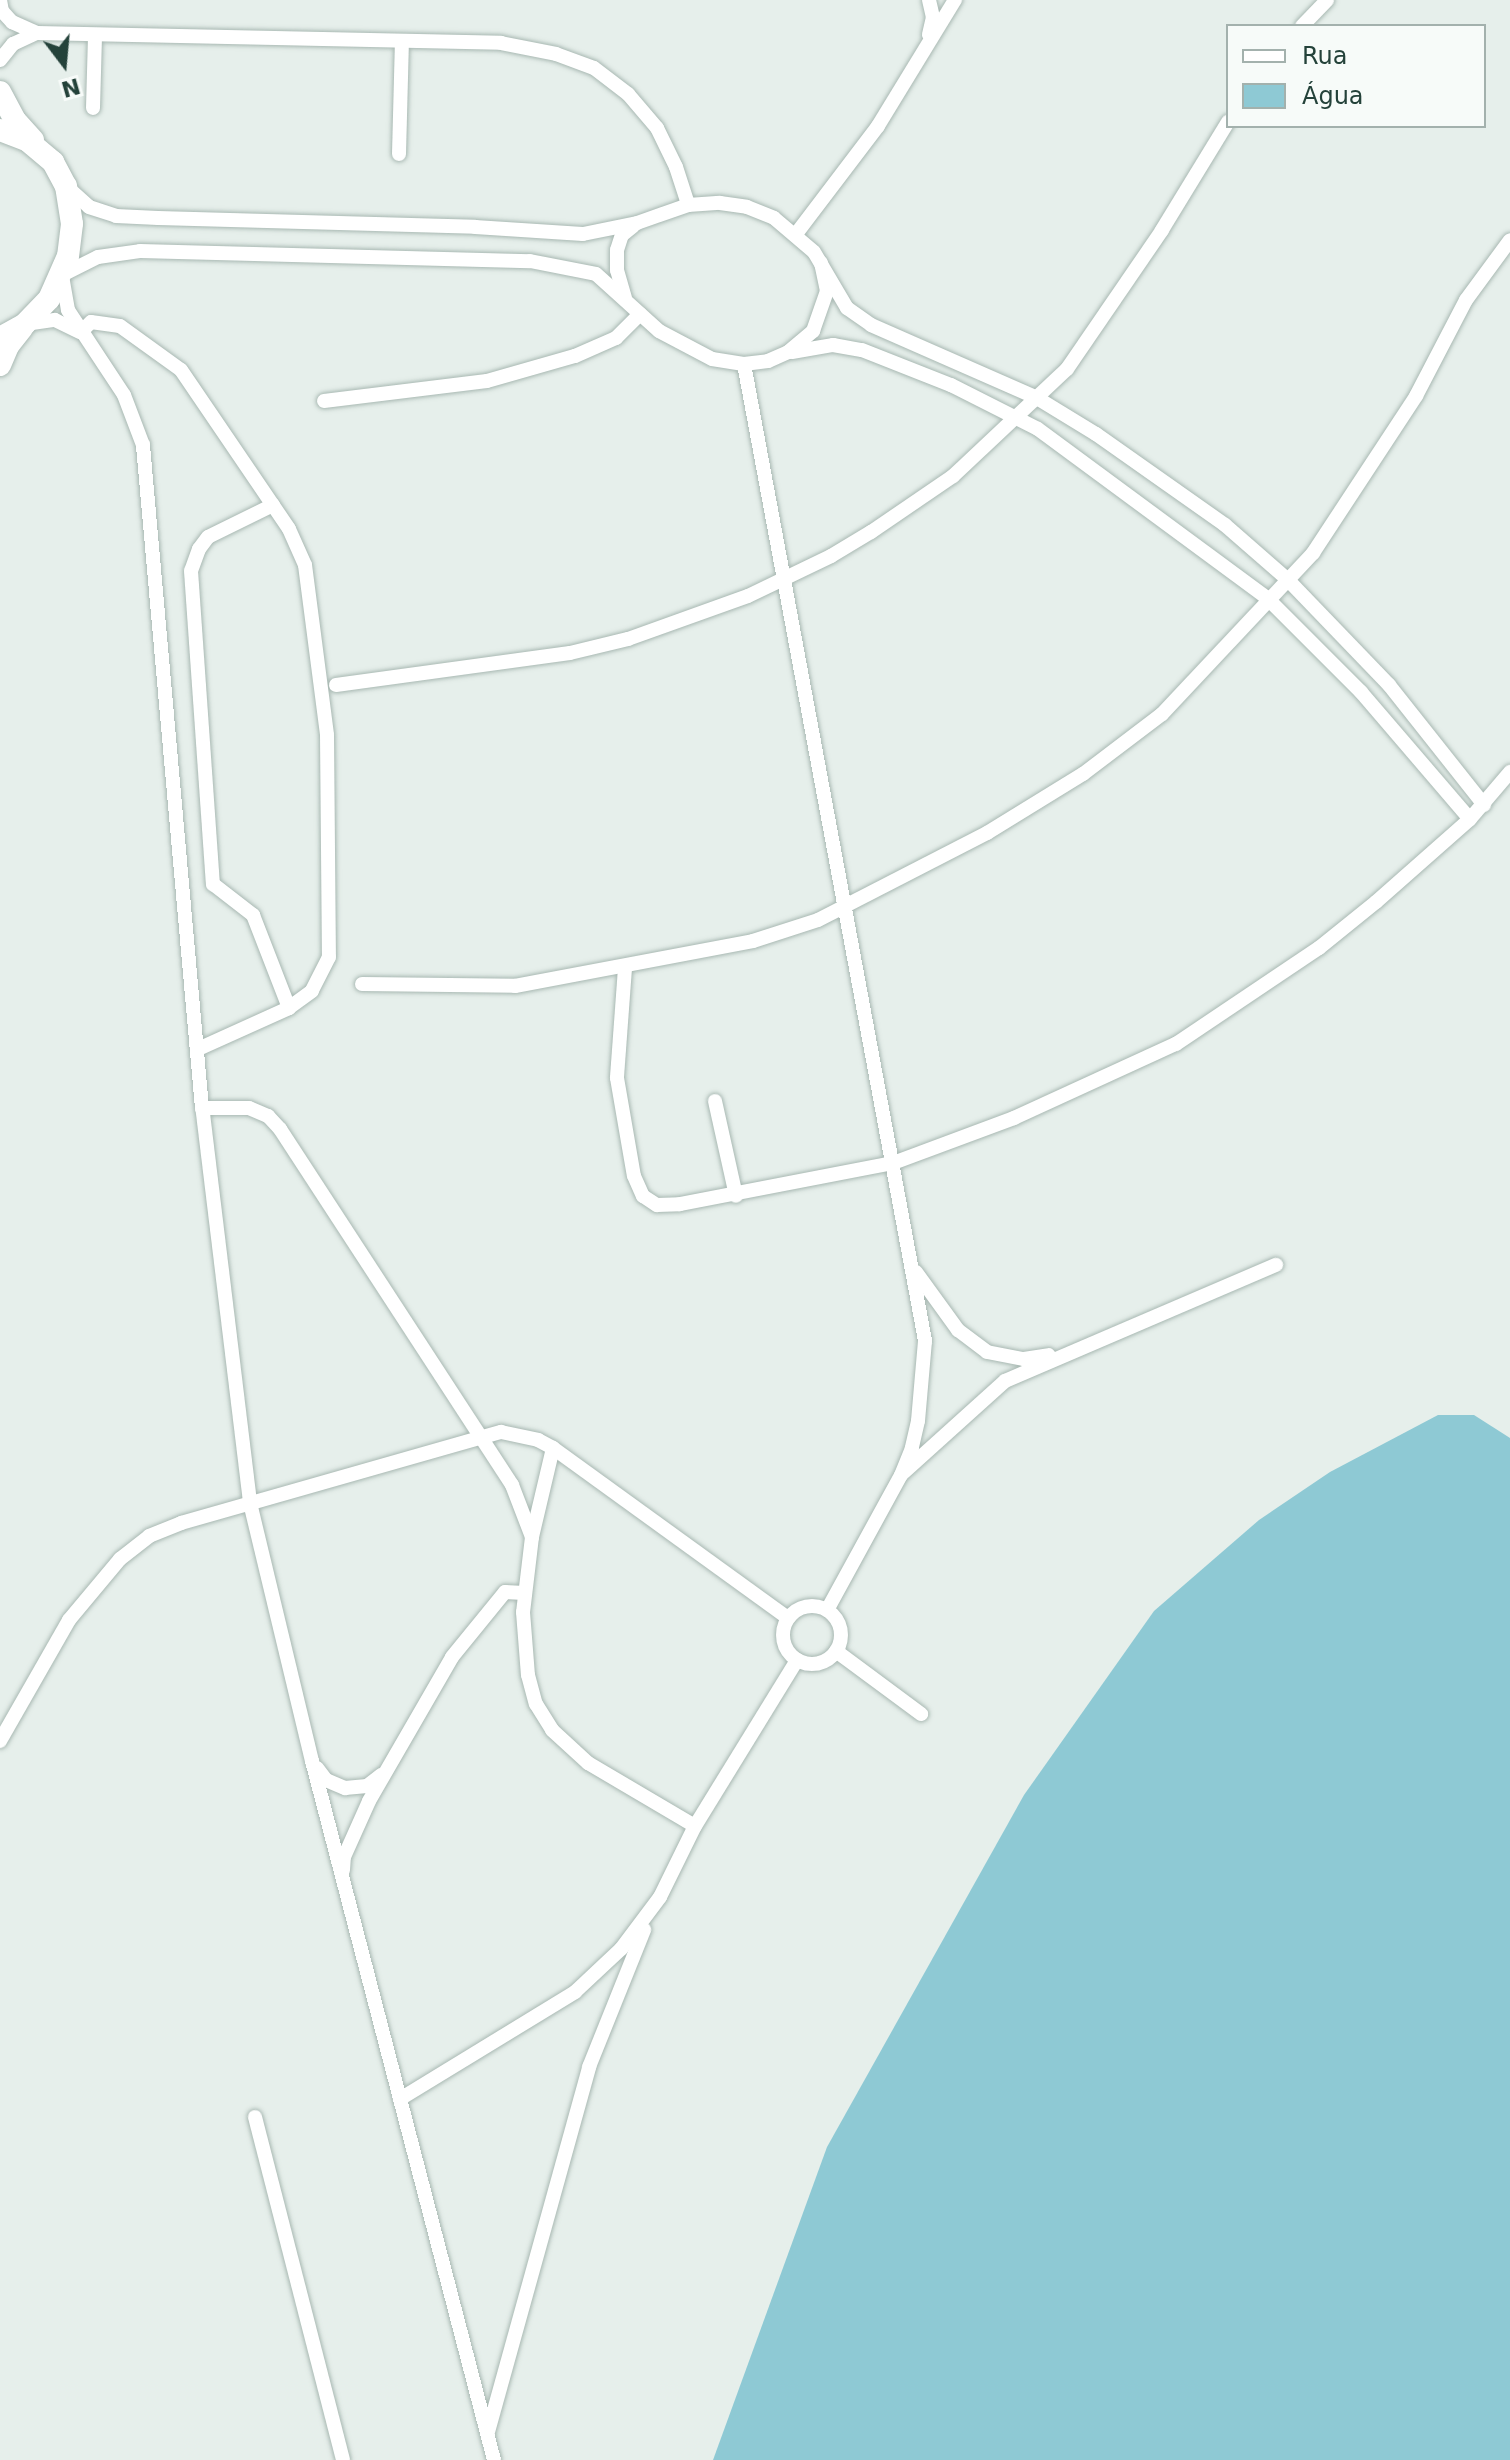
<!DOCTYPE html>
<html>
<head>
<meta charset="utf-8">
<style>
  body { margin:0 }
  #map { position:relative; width:1510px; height:2460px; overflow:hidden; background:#e6efeb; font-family:"DejaVu Sans",sans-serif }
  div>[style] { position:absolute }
  .water>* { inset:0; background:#8ec9d4 }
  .roads { filter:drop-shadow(0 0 2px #a8b8b2) drop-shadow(0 0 2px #a8b8b2) }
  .street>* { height:14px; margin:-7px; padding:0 7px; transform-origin:7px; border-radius:7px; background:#fff }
  .street>.ring { margin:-7px; padding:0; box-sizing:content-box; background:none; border:14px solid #fff; border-radius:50% }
  .secondary>* { height:22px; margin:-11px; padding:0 11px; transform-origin:11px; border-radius:11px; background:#fff }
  span { translate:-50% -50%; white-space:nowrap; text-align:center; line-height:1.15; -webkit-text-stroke:8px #f7fbf9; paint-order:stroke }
  .legend { position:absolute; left:1226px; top:24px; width:260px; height:104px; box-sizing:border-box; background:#f7fbf9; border:2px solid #a3b1ad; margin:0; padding:10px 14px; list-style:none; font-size:24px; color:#24423a }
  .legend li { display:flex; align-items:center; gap:16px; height:40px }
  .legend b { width:40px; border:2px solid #a3b1ad }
  .north { position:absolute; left:24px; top:24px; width:80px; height:80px; -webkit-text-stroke:6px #f7fbf9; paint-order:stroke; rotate:164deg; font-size:22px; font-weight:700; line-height:32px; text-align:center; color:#24423a }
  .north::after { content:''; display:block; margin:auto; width:28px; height:36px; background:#24423a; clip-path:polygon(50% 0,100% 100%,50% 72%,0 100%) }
</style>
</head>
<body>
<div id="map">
  <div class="water">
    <div style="clip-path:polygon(1438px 1415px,1474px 1415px,1510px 1438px,1510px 2460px,713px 2460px,827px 2147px,1024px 1795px,1154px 1611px,1259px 1520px,1330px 1472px)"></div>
  </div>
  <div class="roads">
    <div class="street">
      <div style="left:0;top:0;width:11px;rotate:80deg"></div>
      <div style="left:2px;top:11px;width:15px;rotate:48deg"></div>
      <div style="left:12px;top:22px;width:27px;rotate:24deg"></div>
      <div style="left:37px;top:33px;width:464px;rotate:1.2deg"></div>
      <div style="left:501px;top:43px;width:56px;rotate:11.3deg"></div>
      <div style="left:556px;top:54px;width:40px;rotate:20.2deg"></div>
      <div style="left:594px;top:68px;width:43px;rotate:37.4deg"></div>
      <div style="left:628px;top:94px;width:45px;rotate:49.5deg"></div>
      <div style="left:657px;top:128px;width:43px;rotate:64deg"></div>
      <div style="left:676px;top:167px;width:40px;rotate:72deg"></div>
      <div style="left:929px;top:0;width:17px;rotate:77deg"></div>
      <div style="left:933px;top:17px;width:18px;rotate:103deg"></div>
      <div style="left:1302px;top:26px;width:36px;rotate:-46deg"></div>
      <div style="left:0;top:60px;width:21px;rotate:-51deg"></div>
      <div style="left:13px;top:44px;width:26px;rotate:-25deg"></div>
      <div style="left:93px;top:108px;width:73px;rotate:-88.4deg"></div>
      <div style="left:399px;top:154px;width:111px;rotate:-88.5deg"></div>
      <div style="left:66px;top:186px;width:31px;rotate:42deg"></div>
      <div style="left:89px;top:207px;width:28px;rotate:18deg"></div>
      <div style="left:116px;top:216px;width:42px;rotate:2.7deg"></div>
      <div style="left:158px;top:218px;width:317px;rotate:1.6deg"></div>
      <div style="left:475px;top:227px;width:108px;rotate:3.7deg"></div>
      <div style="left:583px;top:234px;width:55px;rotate:-11.5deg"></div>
      <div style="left:637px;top:223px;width:54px;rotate:-19.4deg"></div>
      <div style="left:688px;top:205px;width:32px;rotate:-4deg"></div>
      <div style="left:720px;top:203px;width:27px;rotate:8deg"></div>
      <div style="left:747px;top:207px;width:29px;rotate:22deg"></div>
      <div style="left:774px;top:218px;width:52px;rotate:40.4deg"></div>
      <div style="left:814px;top:252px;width:65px;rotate:59.5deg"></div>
      <div style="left:847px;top:308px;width:29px;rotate:35deg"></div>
      <div style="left:871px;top:325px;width:181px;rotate:23.7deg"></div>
      <div style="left:1037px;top:398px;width:69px;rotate:31.4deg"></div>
      <div style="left:1096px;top:434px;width:158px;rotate:35.2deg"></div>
      <div style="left:1225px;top:525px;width:82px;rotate:41.1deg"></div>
      <div style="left:1287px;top:579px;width:147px;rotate:46.1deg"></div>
      <div style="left:1389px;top:685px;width:153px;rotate:51.6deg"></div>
      <div style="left:796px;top:234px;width:136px;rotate:-52.8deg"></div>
      <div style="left:878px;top:126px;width:148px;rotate:-58.6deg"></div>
      <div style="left:625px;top:298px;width:29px;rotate:-106deg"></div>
      <div style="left:617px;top:270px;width:20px;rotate:-90deg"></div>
      <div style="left:617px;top:250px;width:16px;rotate:-72deg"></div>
      <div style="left:622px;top:235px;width:14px;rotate:-39deg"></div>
      <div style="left:25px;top:324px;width:30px;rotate:-8deg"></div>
      <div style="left:55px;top:320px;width:28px;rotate:26deg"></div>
      <div style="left:81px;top:332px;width:14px;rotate:-45deg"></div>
      <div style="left:91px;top:322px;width:29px;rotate:8deg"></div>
      <div style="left:120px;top:326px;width:75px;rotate:35.8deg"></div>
      <div style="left:181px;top:370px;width:192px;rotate:55.8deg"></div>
      <div style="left:289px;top:529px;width:39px;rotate:66deg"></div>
      <div style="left:305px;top:565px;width:171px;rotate:82.6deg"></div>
      <div style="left:327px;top:735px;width:222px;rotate:89.5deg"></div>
      <div style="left:329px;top:957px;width:38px;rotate:117deg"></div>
      <div style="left:312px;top:991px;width:29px;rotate:144deg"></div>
      <div style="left:289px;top:1008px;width:100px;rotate:155.7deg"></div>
      <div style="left:792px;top:352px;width:42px;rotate:-9.7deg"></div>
      <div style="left:833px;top:345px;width:29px;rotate:10deg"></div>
      <div style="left:862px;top:350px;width:96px;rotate:21.5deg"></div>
      <div style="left:951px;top:385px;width:97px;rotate:26.8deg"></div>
      <div style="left:1038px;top:429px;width:285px;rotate:36.4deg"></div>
      <div style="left:1267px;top:598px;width:133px;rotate:45deg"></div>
      <div style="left:1361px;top:692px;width:167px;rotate:49.4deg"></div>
      <div style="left:744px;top:364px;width:994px;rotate:79.5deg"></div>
      <div style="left:925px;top:1341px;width:80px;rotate:95deg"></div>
      <div style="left:918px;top:1421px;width:28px;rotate:103deg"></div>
      <div style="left:912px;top:1448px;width:29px;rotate:112deg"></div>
      <div style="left:901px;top:1475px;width:154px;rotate:118.7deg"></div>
      <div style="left:324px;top:401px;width:164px;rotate:-7deg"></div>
      <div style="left:487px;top:381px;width:91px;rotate:-15.9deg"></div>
      <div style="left:575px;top:356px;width:45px;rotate:-23.7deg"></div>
      <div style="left:616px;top:338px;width:34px;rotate:-45deg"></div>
      <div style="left:273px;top:505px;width:72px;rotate:153.8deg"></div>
      <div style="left:208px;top:537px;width:15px;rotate:127deg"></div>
      <div style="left:199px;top:549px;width:23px;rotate:110deg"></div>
      <div style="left:191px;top:571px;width:314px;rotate:86deg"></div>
      <div style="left:213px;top:884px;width:51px;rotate:37.8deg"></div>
      <div style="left:253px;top:915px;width:100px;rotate:68.8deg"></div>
      <div style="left:336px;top:685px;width:236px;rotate:-7.8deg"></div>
      <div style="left:570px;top:653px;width:60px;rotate:-13.6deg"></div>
      <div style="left:628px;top:639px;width:127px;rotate:-19.7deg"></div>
      <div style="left:748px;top:596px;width:92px;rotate:-25.7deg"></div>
      <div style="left:831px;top:556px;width:47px;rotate:-31deg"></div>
      <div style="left:871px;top:532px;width:99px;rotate:-34.3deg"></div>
      <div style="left:953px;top:476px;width:156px;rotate:-43.2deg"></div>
      <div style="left:1067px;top:369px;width:168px;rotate:-55.6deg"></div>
      <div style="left:1162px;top:230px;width:127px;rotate:-58.6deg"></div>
      <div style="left:625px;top:968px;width:110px;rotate:94.2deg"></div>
      <div style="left:617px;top:1078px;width:99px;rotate:80.2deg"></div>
      <div style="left:634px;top:1176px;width:22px;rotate:66deg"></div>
      <div style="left:643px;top:1196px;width:17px;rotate:33deg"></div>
      <div style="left:657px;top:1205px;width:23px;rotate:-2deg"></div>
      <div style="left:680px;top:1204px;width:217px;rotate:-10.9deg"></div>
      <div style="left:893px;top:1163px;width:129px;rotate:-20.4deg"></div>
      <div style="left:1014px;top:1118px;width:178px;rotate:-24.6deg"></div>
      <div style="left:1176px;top:1044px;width:172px;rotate:-33.9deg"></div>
      <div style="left:1319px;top:948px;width:73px;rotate:-38.9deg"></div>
      <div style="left:1376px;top:902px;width:125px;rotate:-41.4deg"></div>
      <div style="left:1470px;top:819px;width:62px;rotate:-49.6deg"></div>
      <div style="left:362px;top:984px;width:153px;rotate:0.7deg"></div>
      <div style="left:515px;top:986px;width:242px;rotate:-10.7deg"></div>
      <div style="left:753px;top:941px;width:68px;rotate:-17.9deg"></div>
      <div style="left:818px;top:920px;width:28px;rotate:-27deg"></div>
      <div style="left:843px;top:907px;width:162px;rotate:-27.2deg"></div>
      <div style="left:987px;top:833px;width:113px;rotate:-31.6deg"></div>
      <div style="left:1083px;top:774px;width:99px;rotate:-37.2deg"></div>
      <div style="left:1162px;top:714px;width:221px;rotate:-46.8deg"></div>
      <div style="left:1313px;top:553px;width:188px;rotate:-56.7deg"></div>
      <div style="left:1416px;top:396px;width:108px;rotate:-62.5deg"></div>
      <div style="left:1466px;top:300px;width:74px;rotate:-53.7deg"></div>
      <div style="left:715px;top:1101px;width:97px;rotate:77.5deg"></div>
      <div style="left:202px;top:1108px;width:47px"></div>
      <div style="left:249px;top:1108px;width:21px;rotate:23deg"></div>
      <div style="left:268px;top:1116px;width:18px;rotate:47deg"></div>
      <div style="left:280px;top:1129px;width:425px;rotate:56.9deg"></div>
      <div style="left:512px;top:1485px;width:56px;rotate:69deg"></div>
      <div style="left:916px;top:1272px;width:72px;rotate:54.1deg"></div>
      <div style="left:958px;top:1330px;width:36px;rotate:37deg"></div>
      <div style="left:987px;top:1352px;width:38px;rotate:11deg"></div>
      <div style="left:1024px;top:1359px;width:25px;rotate:-9deg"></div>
      <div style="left:553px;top:1448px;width:91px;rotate:103.3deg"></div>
      <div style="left:532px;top:1537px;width:76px;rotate:96.8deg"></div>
      <div style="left:523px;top:1612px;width:63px;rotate:85.5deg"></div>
      <div style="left:528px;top:1675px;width:30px;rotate:75deg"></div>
      <div style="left:536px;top:1704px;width:31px;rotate:58deg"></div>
      <div style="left:552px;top:1730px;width:49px;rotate:42.5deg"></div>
      <div style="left:588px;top:1763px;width:124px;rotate:30.5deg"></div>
      <div style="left:904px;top:1472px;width:136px;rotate:-42deg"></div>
      <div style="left:1005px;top:1381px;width:295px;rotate:-23.2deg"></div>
      <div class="ring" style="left:783px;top:1606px;width:44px;height:44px"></div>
      <div style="left:836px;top:1651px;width:106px;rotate:36.5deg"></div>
      <div style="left:0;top:1741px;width:139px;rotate:-60.3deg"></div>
      <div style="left:69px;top:1620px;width:80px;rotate:-50.1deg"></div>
      <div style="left:120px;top:1559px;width:37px;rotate:-38deg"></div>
      <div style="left:149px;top:1536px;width:35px;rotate:-22deg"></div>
      <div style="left:181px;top:1523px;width:333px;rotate:-15.9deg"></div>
      <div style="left:501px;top:1432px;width:38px;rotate:12deg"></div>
      <div style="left:538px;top:1440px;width:17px;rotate:28deg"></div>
      <div style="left:553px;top:1448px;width:290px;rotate:35.9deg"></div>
      <div style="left:317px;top:1768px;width:15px;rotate:53deg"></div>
      <div style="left:326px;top:1780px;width:21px;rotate:23deg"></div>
      <div style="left:345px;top:1788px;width:22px;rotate:-5deg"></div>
      <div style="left:367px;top:1786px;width:18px;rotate:-38deg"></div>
      <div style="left:343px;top:1870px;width:13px;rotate:-86deg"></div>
      <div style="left:344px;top:1857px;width:61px;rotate:-65.9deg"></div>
      <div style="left:369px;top:1801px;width:166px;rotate:-60deg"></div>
      <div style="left:452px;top:1657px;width:84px;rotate:-50.8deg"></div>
      <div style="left:505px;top:1592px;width:19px;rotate:3deg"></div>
      <div style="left:400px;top:2099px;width:205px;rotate:-31.4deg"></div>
      <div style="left:575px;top:1992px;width:63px;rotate:-43.1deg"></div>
      <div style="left:621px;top:1949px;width:65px;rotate:-53.1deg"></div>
      <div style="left:660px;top:1897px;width:79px;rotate:-63.8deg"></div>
      <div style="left:695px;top:1826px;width:195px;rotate:-58.4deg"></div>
      <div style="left:255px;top:2117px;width:354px;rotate:75.6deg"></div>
      <div style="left:488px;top:2432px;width:379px;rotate:-74.5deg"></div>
      <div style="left:589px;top:2067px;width:148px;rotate:-68.1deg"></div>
      <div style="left:494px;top:2460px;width:722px;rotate:-104.59deg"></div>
      <div style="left:312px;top:1761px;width:266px;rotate:-103.5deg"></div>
      <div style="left:250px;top:1502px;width:397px;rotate:-96.9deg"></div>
      <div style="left:202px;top:1108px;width:666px;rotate:-95.09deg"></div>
      <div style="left:143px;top:445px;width:53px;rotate:-110.8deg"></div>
      <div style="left:124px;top:395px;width:102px;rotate:-123.4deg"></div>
      <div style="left:68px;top:310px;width:36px;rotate:-100deg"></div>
      <div style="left:62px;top:275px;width:40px;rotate:-26.6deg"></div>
      <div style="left:98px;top:257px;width:42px;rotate:-8.1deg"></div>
      <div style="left:140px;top:251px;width:390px;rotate:1.5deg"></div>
      <div style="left:530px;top:261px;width:67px;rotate:11.1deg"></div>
      <div style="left:596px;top:274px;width:85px;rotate:42.1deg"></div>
      <div style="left:659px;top:331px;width:60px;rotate:27.8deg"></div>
      <div style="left:712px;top:359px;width:32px;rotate:9deg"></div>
      <div style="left:744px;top:364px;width:24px;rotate:-7deg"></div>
      <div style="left:768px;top:361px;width:22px;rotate:-24deg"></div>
      <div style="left:788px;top:352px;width:33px;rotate:-40deg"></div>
      <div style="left:813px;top:331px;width:42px;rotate:-70.7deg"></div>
      <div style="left:827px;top:291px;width:29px;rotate:-102deg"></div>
    </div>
    <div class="secondary">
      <div style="left:0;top:92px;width:32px;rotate:62deg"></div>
      <div style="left:15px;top:120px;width:27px;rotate:48deg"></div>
      <div style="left:0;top:130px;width:30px;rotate:21deg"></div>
      <div style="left:28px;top:141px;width:33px;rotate:40deg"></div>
      <div style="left:53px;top:162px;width:27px;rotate:62deg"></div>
      <div style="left:66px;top:186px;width:38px;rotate:81deg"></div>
      <div style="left:72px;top:224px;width:32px;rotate:97deg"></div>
      <div style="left:68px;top:256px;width:47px;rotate:113.8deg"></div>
      <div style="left:49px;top:299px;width:35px;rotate:134deg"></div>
      <div style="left:25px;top:324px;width:29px;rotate:151deg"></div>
      <div style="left:0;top:365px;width:21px;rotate:-67deg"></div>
      <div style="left:8px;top:346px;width:23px;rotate:-52deg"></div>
    </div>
  </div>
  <ul class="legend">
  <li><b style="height:10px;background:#fff"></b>Rua</li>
  <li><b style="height:22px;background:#8ec9d4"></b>Água</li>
  </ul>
  <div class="north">N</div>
</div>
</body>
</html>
